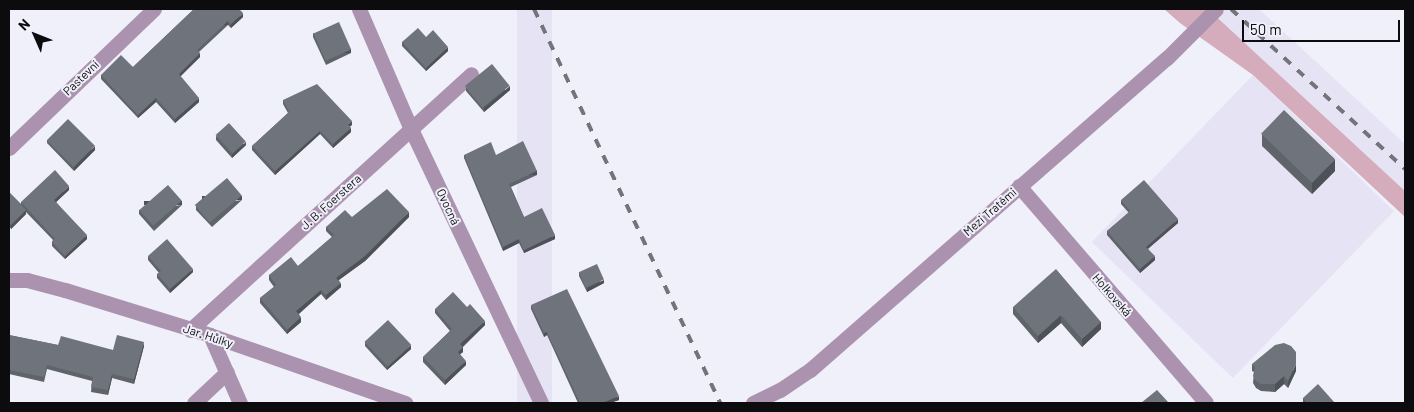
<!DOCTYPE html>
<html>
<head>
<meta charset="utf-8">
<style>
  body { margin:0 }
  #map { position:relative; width:1414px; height:412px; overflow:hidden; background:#f0f0fa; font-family:Barlow,sans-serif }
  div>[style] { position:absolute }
  .built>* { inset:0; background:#e5e3f4; transform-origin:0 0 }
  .forest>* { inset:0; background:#d4acbc }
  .street>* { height:15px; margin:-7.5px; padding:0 7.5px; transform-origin:7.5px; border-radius:7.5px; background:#ab93b0 }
  .rail>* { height:4px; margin-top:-2px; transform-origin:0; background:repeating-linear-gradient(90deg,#73737a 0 9px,transparent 0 18px) }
  .wall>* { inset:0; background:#5f646b }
  .shaded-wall>* { inset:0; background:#4e5157; transform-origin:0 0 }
  .building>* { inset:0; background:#6f747c; transform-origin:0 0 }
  span { translate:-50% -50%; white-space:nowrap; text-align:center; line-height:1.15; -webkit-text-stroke:4px #f0f0fa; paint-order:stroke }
  .street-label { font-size:12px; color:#0c0c0f }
  .frame { position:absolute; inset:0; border:10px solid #0c0c0f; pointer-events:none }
  .north { position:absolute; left:10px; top:10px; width:50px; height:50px; -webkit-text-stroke:4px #f0f0fa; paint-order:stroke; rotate:314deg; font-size:14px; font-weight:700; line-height:20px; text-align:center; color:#0c0c0f }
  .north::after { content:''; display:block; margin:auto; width:18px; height:22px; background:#0c0c0f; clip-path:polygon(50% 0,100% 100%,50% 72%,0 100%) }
  .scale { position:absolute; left:1242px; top:20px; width:158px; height:22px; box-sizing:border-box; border:2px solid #0c0c0f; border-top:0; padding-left:6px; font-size:15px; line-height:18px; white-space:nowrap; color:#0c0c0f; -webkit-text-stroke:4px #f0f0fa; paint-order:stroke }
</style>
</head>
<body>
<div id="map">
  <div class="built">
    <div style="left:517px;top:9px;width:35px;height:436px"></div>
    <div style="clip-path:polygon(1208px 9px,1259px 9px,1405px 144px,1405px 191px)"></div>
    <div style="left:1253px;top:75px;width:196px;height:232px;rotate:44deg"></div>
  </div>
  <div class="forest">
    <div style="clip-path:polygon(1164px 9px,1208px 9px,1405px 191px,1405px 217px,1253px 75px,1180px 23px)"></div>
  </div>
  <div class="street">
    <div style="left:359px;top:9px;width:131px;rotate:66.6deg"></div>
    <div style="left:411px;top:129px;width:303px;rotate:64.6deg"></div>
    <div style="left:9px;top:148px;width:201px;rotate:-43.8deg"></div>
    <div style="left:1019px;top:186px;width:286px;rotate:49.2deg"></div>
    <div style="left:9px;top:280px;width:18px"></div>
    <div style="left:27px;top:280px;width:39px;rotate:15deg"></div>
    <div style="left:65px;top:290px;width:152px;rotate:17.2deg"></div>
    <div style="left:210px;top:335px;width:207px;rotate:19.2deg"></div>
    <div style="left:190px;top:330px;width:380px;rotate:-42.3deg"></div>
    <div style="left:210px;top:335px;width:74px;rotate:66.2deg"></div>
    <div style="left:194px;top:403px;width:45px;rotate:-43.2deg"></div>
    <div style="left:753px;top:403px;width:30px;rotate:-26deg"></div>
    <div style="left:780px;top:390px;width:36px;rotate:-34deg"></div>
    <div style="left:810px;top:370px;width:474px;rotate:-41.2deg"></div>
    <div style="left:1167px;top:58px;width:69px;rotate:-45deg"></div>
  </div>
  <div class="rail">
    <div style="left:534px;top:9px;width:436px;rotate:64.7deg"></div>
    <div style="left:1231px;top:9px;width:236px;rotate:42.6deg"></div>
  </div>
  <div class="wall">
    <div style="clip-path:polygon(194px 9px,243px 17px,231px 28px,228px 25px,199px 52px,200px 57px,180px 76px,199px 102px,175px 123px,156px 102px,138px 118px,101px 79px,101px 75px,133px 67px)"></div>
    <div style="clip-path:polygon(313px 33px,351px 53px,326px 65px,313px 37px)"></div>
    <div style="clip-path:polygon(426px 37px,448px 51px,426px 71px,402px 46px,402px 42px)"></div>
    <div style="clip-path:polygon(466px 88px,510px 90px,484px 112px,466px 91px)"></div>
    <div style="clip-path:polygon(283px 100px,352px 125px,350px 126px,351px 132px,333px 148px,320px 134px,275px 175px,252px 150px,252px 146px,288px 113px,283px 104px)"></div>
    <div style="clip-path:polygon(1262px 134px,1335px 171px,1312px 194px,1262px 146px)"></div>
    <div style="clip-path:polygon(216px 136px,246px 145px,232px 158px,216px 140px)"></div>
    <div style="clip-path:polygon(47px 140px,95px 150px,74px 171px,47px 143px)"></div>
    <div style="clip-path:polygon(464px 155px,496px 155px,537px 175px,511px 187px,524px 217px,555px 239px,524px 253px,519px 243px,503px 251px,464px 158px)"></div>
    <div style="clip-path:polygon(69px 190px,56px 202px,87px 239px,65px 259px,52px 246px,52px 242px,53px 240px,26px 212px,26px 214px,11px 229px,9px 226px,9px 192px,21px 204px,21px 202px)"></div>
    <div style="clip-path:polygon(242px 200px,212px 227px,196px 210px,196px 206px)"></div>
    <div style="clip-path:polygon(1121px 200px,1178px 223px,1148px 249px,1155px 260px,1140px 273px,1107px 235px,1107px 231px,1129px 213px,1121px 204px)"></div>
    <div style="clip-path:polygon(182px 205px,154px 231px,139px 214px,139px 210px)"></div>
    <div style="clip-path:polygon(352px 217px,409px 217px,365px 261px,339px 280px,341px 287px,326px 300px,321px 294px,299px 314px,301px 322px,287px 334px,260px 303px,260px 298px,274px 287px,269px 280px,269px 275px,298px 266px,332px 237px,326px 231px,326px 227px)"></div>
    <div style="clip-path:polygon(148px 256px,193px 272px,170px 293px,157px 278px,157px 274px,159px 273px,148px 260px)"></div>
    <div style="clip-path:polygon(579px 273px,604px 283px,587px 292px,579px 276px)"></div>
    <div style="clip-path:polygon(531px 305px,619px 400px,610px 403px,578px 403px,547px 335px,544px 337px,531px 309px)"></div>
    <div style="clip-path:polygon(467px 307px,485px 325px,463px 347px,463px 352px,460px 354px,466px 365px,445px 385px,423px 362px,423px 357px,450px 331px,435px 313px,435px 309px)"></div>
    <div style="clip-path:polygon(1013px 307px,1101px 322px,1101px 329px,1082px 347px,1061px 323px,1038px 343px,1013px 314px)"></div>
    <div style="clip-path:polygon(9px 335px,58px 345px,113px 350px,144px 346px,134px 384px,112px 378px,108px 395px,91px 392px,92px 381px,47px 369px,44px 382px,9px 374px)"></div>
    <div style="clip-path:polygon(365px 342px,411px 349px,387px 370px,365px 346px)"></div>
    <div style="clip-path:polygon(1252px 364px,1296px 371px,1288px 388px,1284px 384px,1275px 392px,1261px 391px,1256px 388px,1253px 383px,1254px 372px,1252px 371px)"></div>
    <div style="clip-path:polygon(1303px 398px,1335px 403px,1303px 403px)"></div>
  </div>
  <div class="shaded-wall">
    <div style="clip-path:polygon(243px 13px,243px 17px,231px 28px,231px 24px)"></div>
    <div style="left:228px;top:21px;width:4px;height:42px;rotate:90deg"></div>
    <div style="clip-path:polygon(448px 47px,448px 51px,426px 71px,426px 68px)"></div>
    <div style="left:351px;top:49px;width:4px;height:28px;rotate:90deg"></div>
    <div style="clip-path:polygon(200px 53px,200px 57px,179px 78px,179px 74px)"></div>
    <div style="clip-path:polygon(510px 86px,510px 90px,484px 112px,484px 108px)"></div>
    <div style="clip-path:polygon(156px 98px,156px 102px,138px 118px,138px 115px)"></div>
    <div style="clip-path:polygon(199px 98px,199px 102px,175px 123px,175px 119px)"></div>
    <div style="clip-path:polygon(352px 121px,352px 125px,348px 128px,348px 124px)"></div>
    <div style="clip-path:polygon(351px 128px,351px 132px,333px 148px,333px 144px)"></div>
    <div style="clip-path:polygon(320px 131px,320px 134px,275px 175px,275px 171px)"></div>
    <div style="clip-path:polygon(246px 142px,246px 145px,232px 158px,232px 154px)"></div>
    <div style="clip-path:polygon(95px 146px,95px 150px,74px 171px,74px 167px)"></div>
    <div style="clip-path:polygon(1335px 159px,1335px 171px,1312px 194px,1312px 182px)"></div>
    <div style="left:537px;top:171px;width:4px;height:31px;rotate:90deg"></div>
    <div style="clip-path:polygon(69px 186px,69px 190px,54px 204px,54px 200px)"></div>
    <div style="left:242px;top:196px;width:4px;height:40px;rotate:90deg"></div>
    <div style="left:182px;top:201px;width:4px;height:38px;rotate:90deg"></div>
    <div style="clip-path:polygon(26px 210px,26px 214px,11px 229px,11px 225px)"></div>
    <div style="clip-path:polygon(409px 212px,409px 217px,365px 261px,336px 282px,336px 278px)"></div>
    <div style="clip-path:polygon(1178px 219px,1178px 223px,1146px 250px,1146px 247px)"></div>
    <div style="clip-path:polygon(87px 235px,87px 239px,65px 259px,65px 256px)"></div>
    <div style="clip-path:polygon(555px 235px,555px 239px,524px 253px,524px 250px)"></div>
    <div style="clip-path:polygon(519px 239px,519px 243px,503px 251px,503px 247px)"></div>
    <div style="clip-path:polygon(1155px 256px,1155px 260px,1140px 273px,1140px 269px)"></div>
    <div style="clip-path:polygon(193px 269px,193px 272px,170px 293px,170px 289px)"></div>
    <div style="clip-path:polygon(604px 280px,604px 283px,587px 292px,587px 288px)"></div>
    <div style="clip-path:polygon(341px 283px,341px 287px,326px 300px,326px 295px)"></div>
    <div style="clip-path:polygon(321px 290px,321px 294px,296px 316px,296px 311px)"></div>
    <div style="clip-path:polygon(1061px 315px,1061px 323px,1038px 343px,1038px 336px)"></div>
    <div style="clip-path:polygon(301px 317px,301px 322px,287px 334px,287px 330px)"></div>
    <div style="clip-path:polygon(485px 321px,485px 325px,460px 349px,460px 344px)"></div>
    <div style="clip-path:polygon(1101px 322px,1101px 329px,1082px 347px,1082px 339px)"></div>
    <div style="clip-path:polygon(547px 332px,547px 335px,544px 337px,544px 333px)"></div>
    <div style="clip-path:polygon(144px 342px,144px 346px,134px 384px,134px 379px)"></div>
    <div style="clip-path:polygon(411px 345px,411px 349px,387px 370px,387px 366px)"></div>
    <div style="clip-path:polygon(463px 347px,463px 352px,458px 356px,458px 352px)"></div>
    <div style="clip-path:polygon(466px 361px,466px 365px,445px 385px,445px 380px)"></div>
    <div style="clip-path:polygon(1296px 364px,1296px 371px,1288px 388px,1288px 381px)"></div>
    <div style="clip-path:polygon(112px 374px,112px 378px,108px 395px,108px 390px)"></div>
    <div style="clip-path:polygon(1284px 376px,1284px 384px,1275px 392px,1275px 384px)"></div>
    <div style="clip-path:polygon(619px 396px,619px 400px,610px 403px,602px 403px)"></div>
  </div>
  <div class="building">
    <div style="clip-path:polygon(194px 9px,239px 9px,243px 13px,231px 24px,228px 21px,197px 50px,200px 53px,179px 74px,199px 98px,175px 119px,156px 98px,138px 115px,101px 75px,121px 55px,133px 67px)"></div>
    <div style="left:339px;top:22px;width:30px;height:28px;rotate:66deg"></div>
    <div style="clip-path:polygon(418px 28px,426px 37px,433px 30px,448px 47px,426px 68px,402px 42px)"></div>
    <div style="left:492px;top:64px;width:28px;height:35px;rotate:51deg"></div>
    <div style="clip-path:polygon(317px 84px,352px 121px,348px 124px,351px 128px,333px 144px,320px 131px,275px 171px,252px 146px,289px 112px,283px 100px)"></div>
    <div style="left:1284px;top:110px;width:71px;height:33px;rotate:44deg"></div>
    <div style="left:68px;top:119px;width:38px;height:30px;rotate:45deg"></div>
    <div style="left:229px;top:123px;width:25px;height:18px;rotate:48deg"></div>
    <div style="clip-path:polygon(523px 141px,537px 171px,509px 184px,524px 217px,542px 208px,555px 235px,524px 250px,519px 239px,503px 247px,464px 155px,491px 142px,496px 155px)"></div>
    <div style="clip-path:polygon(55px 170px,69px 186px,54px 200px,87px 235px,65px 256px,52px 242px,55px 239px,21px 202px)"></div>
    <div style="left:227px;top:178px;width:23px;height:42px;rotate:50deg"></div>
    <div style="clip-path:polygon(1144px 180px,1178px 219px,1146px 247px,1155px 256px,1140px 269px,1107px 231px,1130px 211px,1121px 200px)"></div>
    <div style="left:168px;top:185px;width:21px;height:38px;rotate:49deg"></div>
    <div style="clip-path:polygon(387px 189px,409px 212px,365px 256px,336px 278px,341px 283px,326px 295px,321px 290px,296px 311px,301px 317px,287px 330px,260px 298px,276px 285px,269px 275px,291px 257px,298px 266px,334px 235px,326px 227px,345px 210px,352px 217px)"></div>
    <div style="clip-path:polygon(9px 192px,26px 210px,11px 225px,9px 223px)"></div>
    <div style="clip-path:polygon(167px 239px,193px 269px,170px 289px,157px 274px,161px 271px,148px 256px)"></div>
    <div style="left:597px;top:264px;width:17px;height:20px;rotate:66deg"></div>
    <div style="clip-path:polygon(1056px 269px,1101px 322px,1082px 339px,1061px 315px,1038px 336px,1013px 307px)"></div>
    <div style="clip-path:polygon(567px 289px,619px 396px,602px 403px,580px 403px,547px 332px,544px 333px,531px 305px)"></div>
    <div style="clip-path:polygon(453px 292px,467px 307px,470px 304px,485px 321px,460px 344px,463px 347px,458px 352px,466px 361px,445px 380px,423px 357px,452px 329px,435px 309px)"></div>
    <div style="left:388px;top:320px;width:34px;height:32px;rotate:47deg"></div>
    <div style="clip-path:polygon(9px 335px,58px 345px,61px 336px,113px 350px,117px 335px,144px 342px,134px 379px,112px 374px,108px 390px,91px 387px,93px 377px,47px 365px,44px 377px,9px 370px)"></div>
    <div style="clip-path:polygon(1284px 343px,1291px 346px,1296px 352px,1296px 364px,1288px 381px,1284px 376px,1275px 384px,1261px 384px,1256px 381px,1253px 376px,1255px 367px,1252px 364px,1275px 345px)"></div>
    <div style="clip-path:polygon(1318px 384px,1335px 403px,1307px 403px,1303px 398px)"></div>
    <div style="clip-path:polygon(1157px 390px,1169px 403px,1141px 403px)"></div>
  </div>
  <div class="street-label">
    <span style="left:81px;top:78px;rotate:-44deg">Pastevní</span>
    <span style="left:331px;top:202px;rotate:-42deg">J. B. Foerstera</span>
    <span style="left:448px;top:207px;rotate:65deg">Ovocná</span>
    <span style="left:990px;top:212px;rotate:-41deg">Mezi Tratěmi</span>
    <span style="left:1112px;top:295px;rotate:49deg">Holkovská</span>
    <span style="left:208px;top:336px;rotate:18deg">Jar. Hůlky</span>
  </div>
  <div class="frame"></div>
  <div class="north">N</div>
  <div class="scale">50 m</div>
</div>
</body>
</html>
